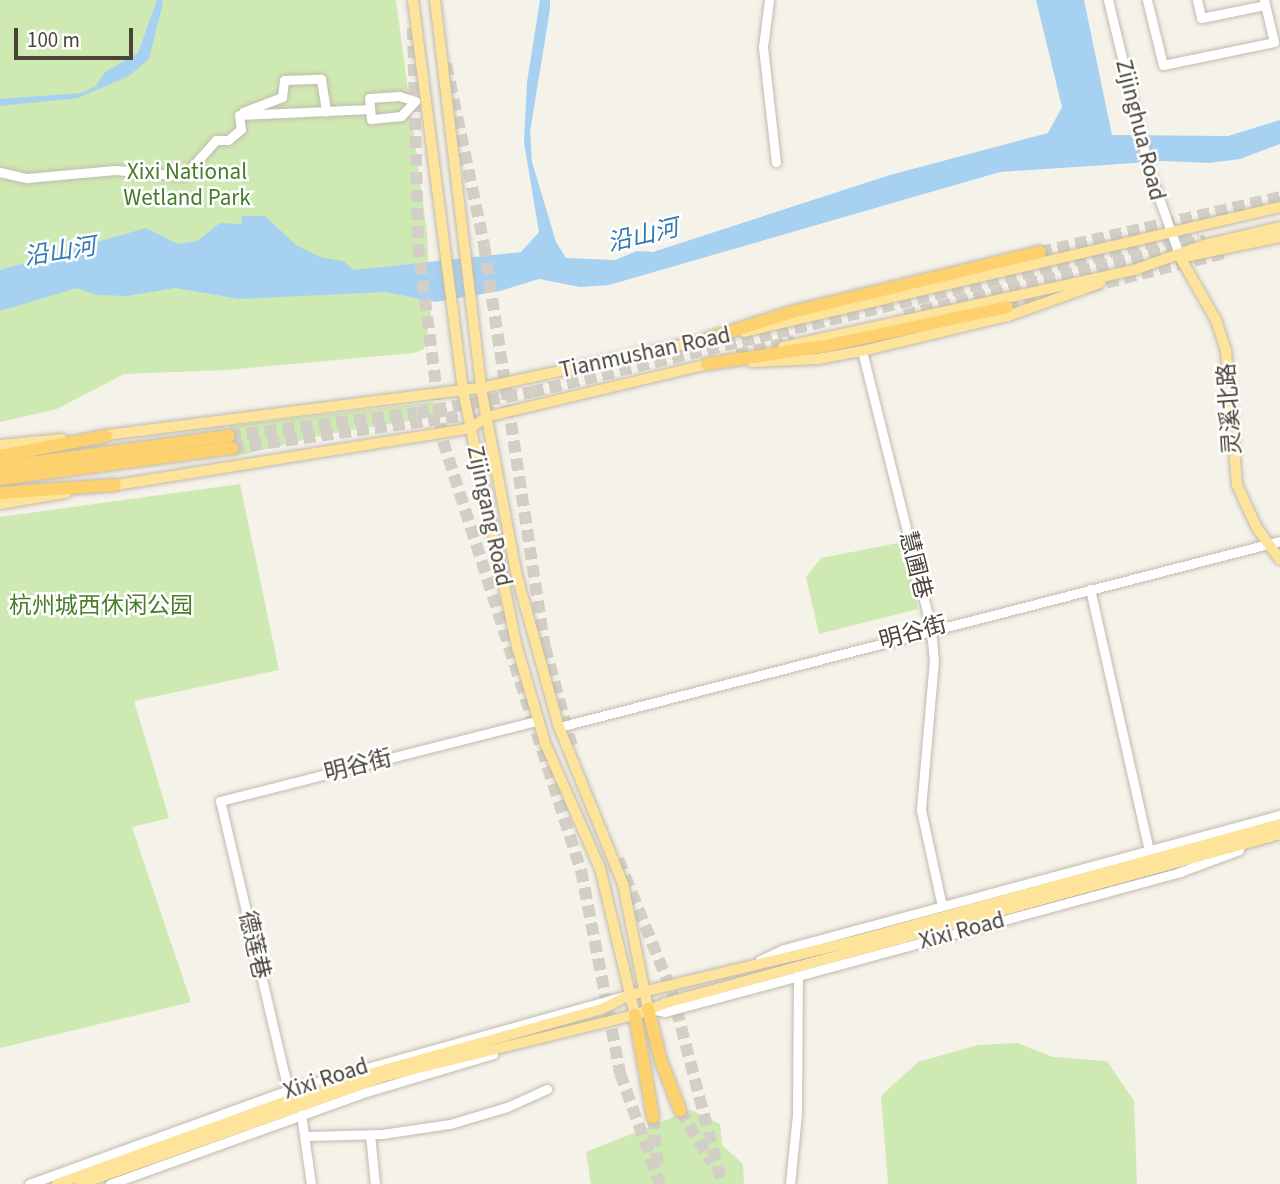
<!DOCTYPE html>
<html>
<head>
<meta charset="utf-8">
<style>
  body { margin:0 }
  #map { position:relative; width:1280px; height:1184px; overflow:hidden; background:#f5f2ea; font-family:"Source Sans 3","Noto Sans SC",sans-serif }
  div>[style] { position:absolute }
  .green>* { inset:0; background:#cfe9b3 }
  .water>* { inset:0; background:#a7d1f1 }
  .highway-tunnel>* { height:12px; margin-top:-6px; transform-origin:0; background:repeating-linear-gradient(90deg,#d3cfc6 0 12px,transparent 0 18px) }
  .roads { filter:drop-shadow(0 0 2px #c1baac) drop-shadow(0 0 2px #c1baac) }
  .minor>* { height:9px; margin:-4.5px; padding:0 4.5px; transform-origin:4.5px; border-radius:4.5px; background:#fff }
  .major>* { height:10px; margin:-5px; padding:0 5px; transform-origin:5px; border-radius:5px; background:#fee49a }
  .highway>* { height:12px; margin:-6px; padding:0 6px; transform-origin:6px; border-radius:6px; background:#fdd16d }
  span { translate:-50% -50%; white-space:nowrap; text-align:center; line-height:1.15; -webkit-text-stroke:5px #fff; paint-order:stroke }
  .street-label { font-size:23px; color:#494338 }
  .park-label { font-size:23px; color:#477c2a }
  .water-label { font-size:24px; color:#307ab6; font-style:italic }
  .scale { position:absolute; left:14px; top:28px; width:119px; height:32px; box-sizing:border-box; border:4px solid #494338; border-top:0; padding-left:9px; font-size:21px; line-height:24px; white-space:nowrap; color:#494338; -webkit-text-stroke:5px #fff; paint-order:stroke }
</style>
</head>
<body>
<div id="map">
  <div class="green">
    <div style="clip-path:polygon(0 0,396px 0,427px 233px,431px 315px,424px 349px,414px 353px,227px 370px,124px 374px,57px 409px,0 422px)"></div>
    <div style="clip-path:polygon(432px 402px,442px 405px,443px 416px,328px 434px,234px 457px,230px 426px)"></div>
    <div style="clip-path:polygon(240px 484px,279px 670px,134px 701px,169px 818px,132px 827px,191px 1002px,0 1048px,0 517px)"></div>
    <div style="clip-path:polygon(903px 542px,918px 609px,819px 634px,806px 577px,821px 558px)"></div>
    <div style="clip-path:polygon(1017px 1043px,1053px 1057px,1107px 1061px,1134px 1101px,1137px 1184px,888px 1184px,881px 1096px,918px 1062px,978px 1045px)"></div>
    <div style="clip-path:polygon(691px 1110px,720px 1124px,722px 1145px,743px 1164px,744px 1184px,591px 1184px,586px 1152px)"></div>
  </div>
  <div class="water">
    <div style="clip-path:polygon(157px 0,163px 0,162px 7px,149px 59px,129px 76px,78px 98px,0 106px,0 99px,81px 93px,96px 86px,105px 72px,138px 53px)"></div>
    <div style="clip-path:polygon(540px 0,550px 0,550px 9px,530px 132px,532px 162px,556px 242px,566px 258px,615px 260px,637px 251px,653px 252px,890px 175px,1048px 133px,1062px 107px,1036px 0,1084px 0,1112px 135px,1228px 136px,1280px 120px,1280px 144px,1240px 159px,1209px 163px,1164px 161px,1000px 172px,609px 285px,580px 287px,539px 279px,500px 291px,435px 302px,386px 292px,240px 299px,175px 288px,127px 296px,96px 295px,77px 288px,0 311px,0 270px,146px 228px,178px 244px,197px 241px,220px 223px,241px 224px,242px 216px,265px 216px,296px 245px,320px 257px,343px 261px,354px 270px,521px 252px,539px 232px,524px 142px,527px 82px)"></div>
  </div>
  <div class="highway-tunnel">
    <div style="left:413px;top:28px;width:217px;rotate:88.7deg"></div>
    <div style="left:418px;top:245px;width:198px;rotate:82.7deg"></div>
    <div style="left:443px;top:441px;width:451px;rotate:72.2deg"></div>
    <div style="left:581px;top:870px;width:207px;rotate:79.1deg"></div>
    <div style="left:620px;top:1073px;width:118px;rotate:70.2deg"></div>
    <div style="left:446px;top:64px;width:185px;rotate:78.1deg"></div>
    <div style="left:484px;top:245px;width:407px;rotate:81.4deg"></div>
    <div style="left:545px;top:647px;width:108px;rotate:74.9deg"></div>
    <div style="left:1040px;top:252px;width:246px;rotate:-12.9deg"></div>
    <div style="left:1089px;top:287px;width:139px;rotate:-14.1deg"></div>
    <div style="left:1007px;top:307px;width:45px;rotate:-12.8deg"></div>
    <div style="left:904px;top:315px;width:311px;rotate:-13.9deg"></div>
    <div style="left:737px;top:355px;width:59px;rotate:-13.8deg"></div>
    <div style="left:229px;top:436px;width:189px;rotate:-7deg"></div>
    <div style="left:417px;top:413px;width:117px;rotate:-10.3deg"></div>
    <div style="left:532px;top:392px;width:685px;rotate:-13.59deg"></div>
    <div style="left:232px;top:448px;width:266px;rotate:-8deg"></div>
    <div style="left:618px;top:859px;width:144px;rotate:67.9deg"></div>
    <div style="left:672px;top:992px;width:198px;rotate:75.4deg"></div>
    <div style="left:680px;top:1110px;width:62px;rotate:58.9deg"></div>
    <div style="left:653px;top:1117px;width:52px;rotate:84.5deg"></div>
  </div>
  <div class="roads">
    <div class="minor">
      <div style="left:769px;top:0;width:47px;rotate:97.3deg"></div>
      <div style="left:763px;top:47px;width:116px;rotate:83.6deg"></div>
      <div style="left:1108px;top:0;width:175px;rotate:76.4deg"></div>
      <div style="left:1149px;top:170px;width:92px;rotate:70.4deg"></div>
      <div style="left:1147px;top:0;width:67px;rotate:76.2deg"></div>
      <div style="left:1163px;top:65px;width:113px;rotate:-11.7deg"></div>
      <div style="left:1274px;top:42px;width:43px;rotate:-103.4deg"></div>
      <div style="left:1197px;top:0;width:18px;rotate:77deg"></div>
      <div style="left:1201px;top:18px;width:65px;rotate:-11.5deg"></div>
      <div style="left:399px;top:96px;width:17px;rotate:17deg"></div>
      <div style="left:415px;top:101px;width:21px;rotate:133deg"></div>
      <div style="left:401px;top:116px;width:30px;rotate:174deg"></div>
      <div style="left:371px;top:119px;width:21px;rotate:-95deg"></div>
      <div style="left:369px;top:98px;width:30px;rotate:-4deg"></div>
      <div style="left:243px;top:112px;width:42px;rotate:-21deg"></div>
      <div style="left:282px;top:97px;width:17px;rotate:-83deg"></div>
      <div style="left:284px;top:80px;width:37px;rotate:-2deg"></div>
      <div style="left:321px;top:79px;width:33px;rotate:81deg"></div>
      <div style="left:0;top:172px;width:28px;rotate:13deg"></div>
      <div style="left:27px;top:178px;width:88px;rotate:-5.2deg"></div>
      <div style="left:115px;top:170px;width:69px;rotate:5deg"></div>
      <div style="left:184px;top:176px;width:48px;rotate:-48.4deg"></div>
      <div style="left:216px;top:140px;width:12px"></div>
      <div style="left:228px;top:140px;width:17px;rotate:-40deg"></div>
      <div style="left:241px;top:129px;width:14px;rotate:-98deg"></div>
      <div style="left:239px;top:115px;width:131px;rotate:-2.6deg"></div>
      <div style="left:862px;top:351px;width:285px;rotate:76deg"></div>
      <div style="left:931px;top:628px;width:32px;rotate:85deg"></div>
      <div style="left:934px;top:660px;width:151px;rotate:95deg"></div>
      <div style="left:921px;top:810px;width:98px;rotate:77.7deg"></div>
      <div style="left:1090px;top:589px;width:269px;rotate:77.3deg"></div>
      <div style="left:559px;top:727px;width:745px;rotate:-14.47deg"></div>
      <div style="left:760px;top:960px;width:26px;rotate:-25deg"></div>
      <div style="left:784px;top:949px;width:514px;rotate:-15.12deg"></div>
      <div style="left:650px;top:1009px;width:15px;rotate:11deg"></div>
      <div style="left:665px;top:1012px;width:138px;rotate:-15.1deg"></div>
      <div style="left:798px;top:976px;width:396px;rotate:-15.2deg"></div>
      <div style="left:1180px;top:872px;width:63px;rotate:-20.4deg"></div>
      <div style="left:288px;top:1090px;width:297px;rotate:-103.2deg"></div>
      <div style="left:220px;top:801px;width:327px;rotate:-14.2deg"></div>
      <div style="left:301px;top:1114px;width:71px;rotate:81.9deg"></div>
      <div style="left:370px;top:1135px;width:49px;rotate:84.2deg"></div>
      <div style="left:307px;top:1136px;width:75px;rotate:-1.5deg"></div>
      <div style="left:382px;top:1134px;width:69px;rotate:-8.4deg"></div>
      <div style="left:450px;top:1124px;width:59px;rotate:-16.6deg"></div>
      <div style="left:507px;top:1107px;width:44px;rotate:-24.2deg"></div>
      <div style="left:29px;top:1184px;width:276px;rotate:-19.9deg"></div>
      <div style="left:288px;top:1090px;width:349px;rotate:-15.6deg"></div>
      <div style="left:110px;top:1184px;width:266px;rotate:-19.8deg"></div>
      <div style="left:360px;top:1094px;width:139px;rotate:-16.7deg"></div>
      <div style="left:790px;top:1184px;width:70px;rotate:-84.3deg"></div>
      <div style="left:797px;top:1114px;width:138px;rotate:-89.6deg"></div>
    </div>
    <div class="major">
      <div style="left:413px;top:0;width:394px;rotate:82.7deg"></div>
      <div style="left:463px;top:391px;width:262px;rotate:78.1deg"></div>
      <div style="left:517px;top:647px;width:100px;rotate:73.7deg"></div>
      <div style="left:545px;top:743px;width:137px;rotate:66.3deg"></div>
      <div style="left:600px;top:868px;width:151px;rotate:76.6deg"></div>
      <div style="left:435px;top:0;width:391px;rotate:83.2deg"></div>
      <div style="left:481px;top:388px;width:191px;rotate:79.2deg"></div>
      <div style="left:517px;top:576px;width:157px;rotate:74.5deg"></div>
      <div style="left:559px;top:727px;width:170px;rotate:67.8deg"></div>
      <div style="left:623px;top:884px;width:127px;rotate:78.7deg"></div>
      <div style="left:1189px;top:256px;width:93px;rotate:-11.8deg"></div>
      <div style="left:1180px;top:257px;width:73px;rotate:60.3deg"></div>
      <div style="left:1216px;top:320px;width:33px;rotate:72deg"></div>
      <div style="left:1226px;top:351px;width:134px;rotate:85.3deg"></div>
      <div style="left:1237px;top:485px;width:47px;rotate:65.1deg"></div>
      <div style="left:1257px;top:528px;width:39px;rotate:54deg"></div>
      <div style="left:744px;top:332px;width:550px;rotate:-13.13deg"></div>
      <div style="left:783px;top:347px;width:362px;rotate:-12.4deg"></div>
      <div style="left:1137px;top:269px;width:71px;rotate:-19.7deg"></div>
      <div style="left:1204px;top:245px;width:78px;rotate:-13.3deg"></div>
      <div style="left:752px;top:362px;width:66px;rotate:-2.6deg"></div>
      <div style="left:818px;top:359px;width:45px;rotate:-10.3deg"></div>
      <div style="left:862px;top:351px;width:150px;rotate:-13.5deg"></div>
      <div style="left:1008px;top:316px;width:98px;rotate:-19.7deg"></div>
      <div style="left:99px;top:436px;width:385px;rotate:-7.2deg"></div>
      <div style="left:481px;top:388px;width:239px;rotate:-12.1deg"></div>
      <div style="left:0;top:445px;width:62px;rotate:-5.5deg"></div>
      <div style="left:110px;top:486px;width:366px;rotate:-9.1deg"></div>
      <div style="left:471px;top:428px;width:19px;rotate:-36deg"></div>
      <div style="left:486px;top:417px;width:233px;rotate:-13.4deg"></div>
      <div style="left:0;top:504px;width:67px;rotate:-9.5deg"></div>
      <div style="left:57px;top:1184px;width:298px;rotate:-19.8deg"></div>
      <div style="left:337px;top:1083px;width:275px;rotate:-15.6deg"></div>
      <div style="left:602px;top:1009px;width:31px;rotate:-27deg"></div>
      <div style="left:630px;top:995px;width:240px;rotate:-13.5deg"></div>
      <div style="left:863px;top:939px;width:433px;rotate:-15.4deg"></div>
      <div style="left:80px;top:1184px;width:320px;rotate:-19.5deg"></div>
      <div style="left:382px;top:1077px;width:260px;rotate:-13.8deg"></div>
      <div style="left:635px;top:1015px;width:33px;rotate:-21deg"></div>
      <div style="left:666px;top:1003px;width:637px;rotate:-15.39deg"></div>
    </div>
    <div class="highway">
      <div style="left:707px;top:339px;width:89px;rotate:-17.6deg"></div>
      <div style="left:792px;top:312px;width:255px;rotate:-13.6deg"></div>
      <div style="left:707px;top:364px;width:119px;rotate:-8.7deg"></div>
      <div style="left:825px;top:346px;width:186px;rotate:-12.1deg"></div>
      <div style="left:0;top:456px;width:108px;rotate:-10.7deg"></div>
      <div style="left:0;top:467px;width:231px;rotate:-7.7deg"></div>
      <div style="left:0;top:479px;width:234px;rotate:-7.6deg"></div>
      <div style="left:0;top:493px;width:115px;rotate:-4deg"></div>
      <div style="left:648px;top:1009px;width:54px;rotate:76deg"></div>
      <div style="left:661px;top:1061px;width:53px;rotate:68.8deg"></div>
      <div style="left:635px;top:1015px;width:104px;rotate:80deg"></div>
    </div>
  </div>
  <div class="street-label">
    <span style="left:1140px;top:130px;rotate:76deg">Zijinghua Road</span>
    <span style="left:645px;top:353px;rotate:-12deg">Tianmushan Road</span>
    <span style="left:1230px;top:409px;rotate:-94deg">灵溪北路</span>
    <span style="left:489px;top:516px;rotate:78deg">Zijingang Road</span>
    <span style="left:915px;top:565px;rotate:76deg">慧圃巷</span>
    <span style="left:913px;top:633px;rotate:-15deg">明谷街</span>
    <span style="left:358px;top:766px;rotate:-14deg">明谷街</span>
    <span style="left:962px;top:931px;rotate:-15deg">Xixi Road</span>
    <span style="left:254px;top:945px;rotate:77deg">德莲巷</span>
    <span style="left:326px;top:1079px;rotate:-18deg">Xixi Road</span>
  </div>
  <div class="park-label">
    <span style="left:187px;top:185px">Xixi National<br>Wetland Park</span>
    <span style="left:101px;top:606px">杭州城西休闲公园</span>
  </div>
  <div class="water-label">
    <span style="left:643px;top:236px;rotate:-13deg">沿山河</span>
    <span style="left:60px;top:252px;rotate:-9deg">沿山河</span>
  </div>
  <div class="scale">100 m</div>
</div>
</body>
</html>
